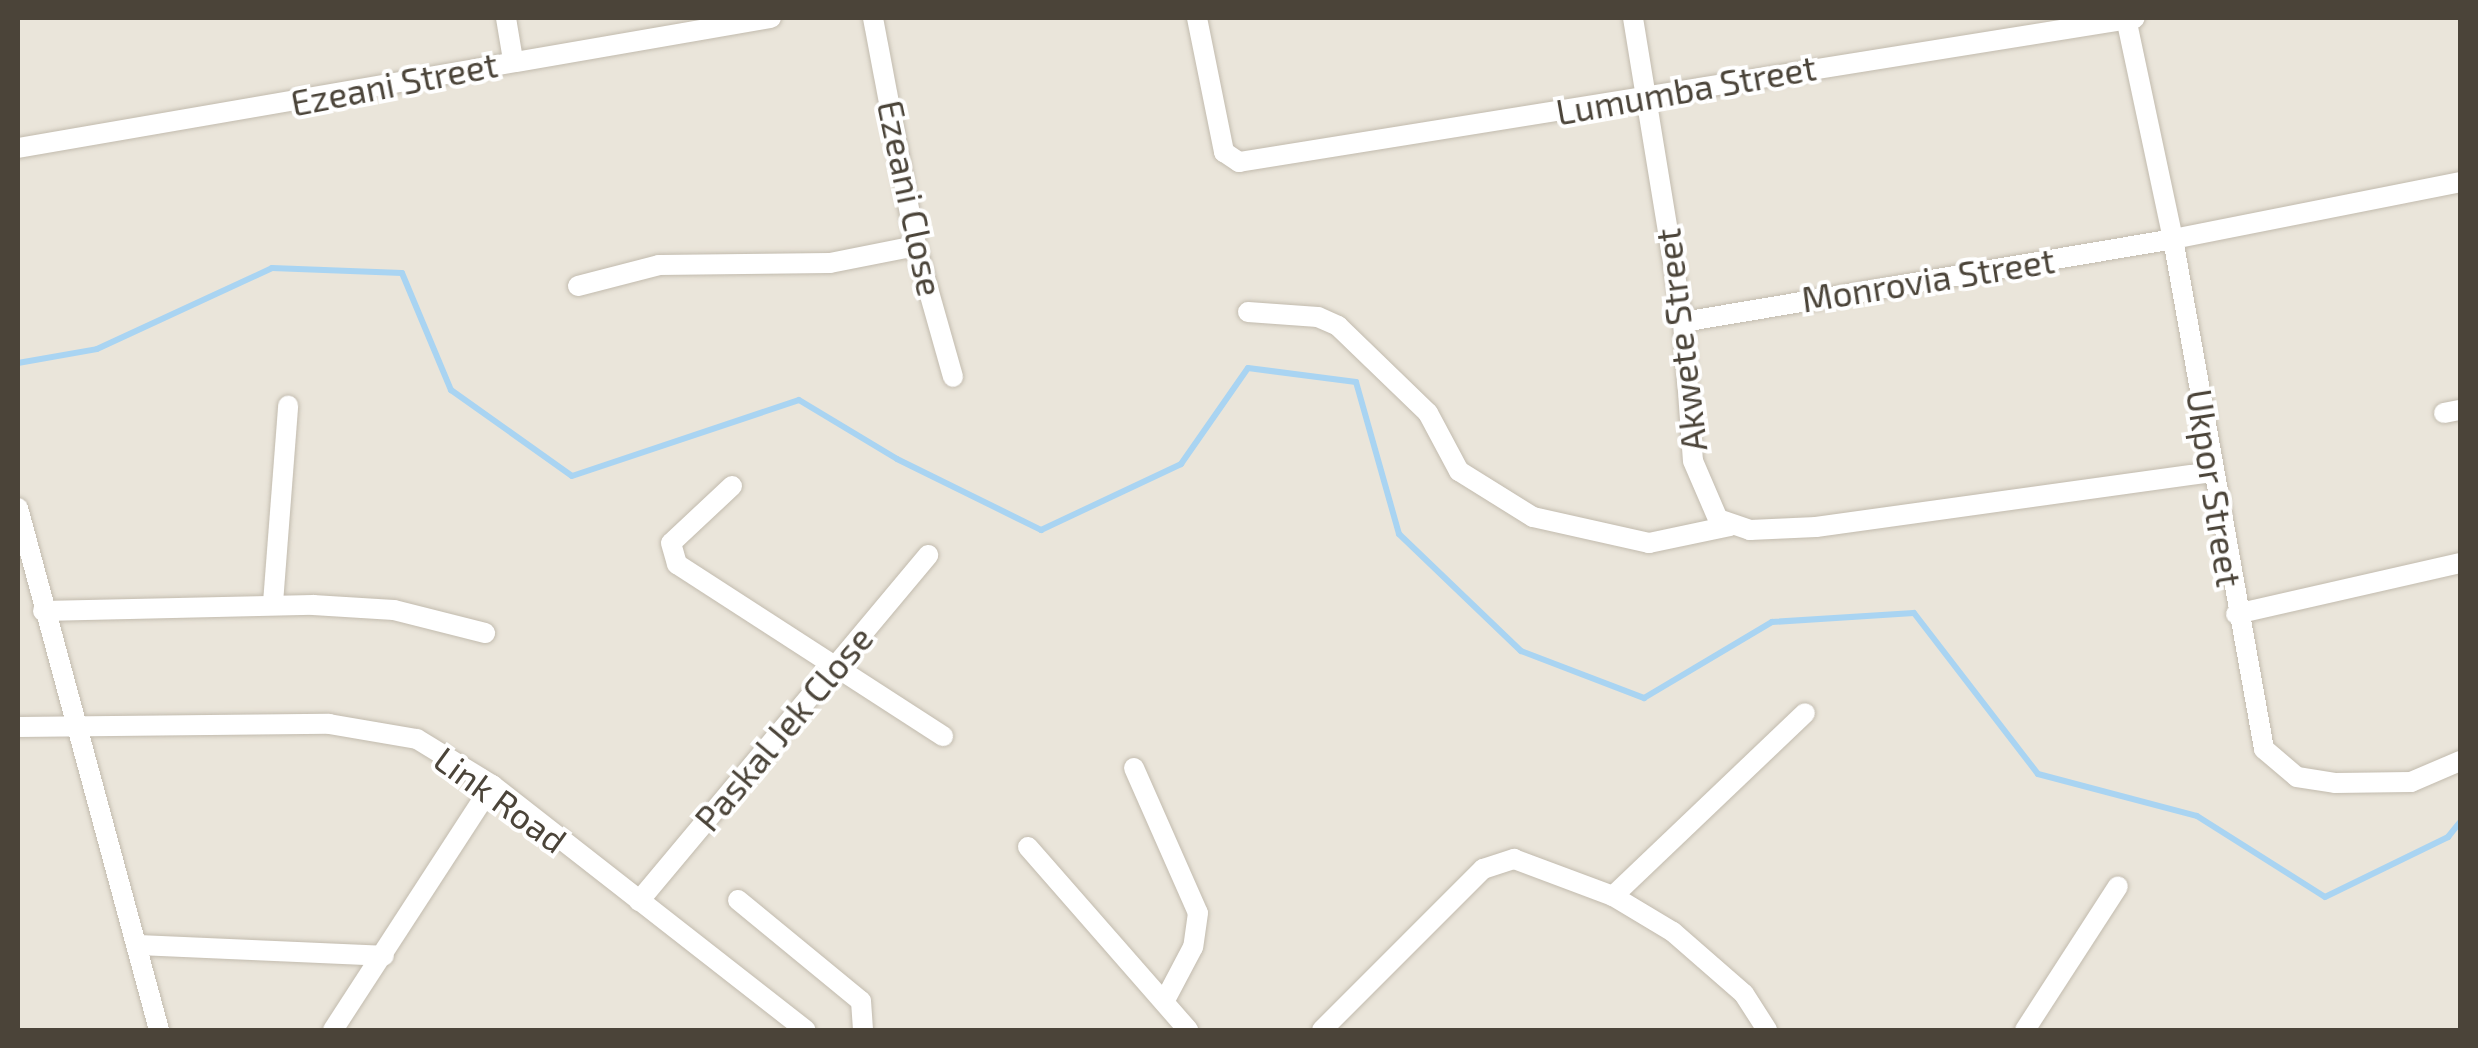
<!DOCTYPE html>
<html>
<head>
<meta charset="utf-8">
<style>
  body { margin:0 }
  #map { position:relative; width:2478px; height:1048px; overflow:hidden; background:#f6f3ec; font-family:"Exo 2",sans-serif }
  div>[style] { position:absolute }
  .residential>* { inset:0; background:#eae5da; transform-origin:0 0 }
  .stream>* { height:6px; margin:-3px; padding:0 3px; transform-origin:3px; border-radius:3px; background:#a9d4f2 }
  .roads { filter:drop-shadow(0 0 2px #c2bbae) drop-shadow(0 0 2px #c2bbae) }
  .minor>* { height:20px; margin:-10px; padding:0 10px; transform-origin:10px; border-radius:10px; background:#fff }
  span { translate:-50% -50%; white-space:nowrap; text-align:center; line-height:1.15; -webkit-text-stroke:8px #fff; paint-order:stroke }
  .street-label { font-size:35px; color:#4b4439 }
  .frame { position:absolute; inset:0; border:20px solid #4b4439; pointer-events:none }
</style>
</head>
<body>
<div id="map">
  <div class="residential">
    <div style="left:18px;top:18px;width:2442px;height:1012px"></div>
  </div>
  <div class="stream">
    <div style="left:18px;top:363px;width:80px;rotate:-10deg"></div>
    <div style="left:97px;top:349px;width:193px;rotate:-24.8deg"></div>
    <div style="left:272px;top:268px;width:130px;rotate:2.2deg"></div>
    <div style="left:402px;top:273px;width:127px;rotate:67.3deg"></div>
    <div style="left:451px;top:390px;width:148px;rotate:35.4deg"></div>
    <div style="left:572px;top:476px;width:239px;rotate:-18.5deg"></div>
    <div style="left:799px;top:400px;width:114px;rotate:31deg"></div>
    <div style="left:897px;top:459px;width:161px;rotate:26.2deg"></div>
    <div style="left:1041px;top:530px;width:155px;rotate:-25.2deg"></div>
    <div style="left:1181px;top:464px;width:117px;rotate:-55.1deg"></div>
    <div style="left:1248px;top:368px;width:109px;rotate:7.4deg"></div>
    <div style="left:1356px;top:382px;width:158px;rotate:74.2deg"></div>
    <div style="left:1399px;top:534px;width:169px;rotate:43.8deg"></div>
    <div style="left:1521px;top:651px;width:132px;rotate:20.9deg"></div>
    <div style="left:1644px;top:698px;width:149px;rotate:-30.7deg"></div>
    <div style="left:1772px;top:622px;width:142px;rotate:-3.6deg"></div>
    <div style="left:1914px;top:613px;width:203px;rotate:52.4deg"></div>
    <div style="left:2038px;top:774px;width:164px;rotate:14.8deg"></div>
    <div style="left:2197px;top:816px;width:151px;rotate:32.3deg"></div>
    <div style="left:2325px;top:897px;width:137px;rotate:-26deg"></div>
    <div style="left:2448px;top:837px;width:19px;rotate:-51deg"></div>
  </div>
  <div class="roads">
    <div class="minor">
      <div style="left:506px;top:18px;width:43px;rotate:80.5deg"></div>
      <div style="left:873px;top:18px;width:232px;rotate:79.3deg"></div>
      <div style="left:916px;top:246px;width:136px;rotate:74.2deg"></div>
      <div style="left:1197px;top:18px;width:137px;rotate:78.6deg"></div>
      <div style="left:1224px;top:152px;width:18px;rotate:34deg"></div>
      <div style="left:1239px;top:162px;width:907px;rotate:-9.13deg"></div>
      <div style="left:1633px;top:18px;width:308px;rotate:80.7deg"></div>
      <div style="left:1683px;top:322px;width:139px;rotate:85.9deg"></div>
      <div style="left:1693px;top:461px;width:63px;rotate:66.7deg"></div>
      <div style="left:1718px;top:519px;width:34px;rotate:19deg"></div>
      <div style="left:1750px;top:530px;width:66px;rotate:-2.6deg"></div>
      <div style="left:1816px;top:527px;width:400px;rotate:-7.9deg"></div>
      <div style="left:2126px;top:18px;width:226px;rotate:78deg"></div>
      <div style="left:2173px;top:239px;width:518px;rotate:79.88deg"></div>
      <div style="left:2264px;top:749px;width:43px;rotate:40.3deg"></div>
      <div style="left:2297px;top:777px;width:38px;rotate:9deg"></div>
      <div style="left:2335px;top:783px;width:76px;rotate:-0.8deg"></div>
      <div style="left:2411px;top:782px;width:53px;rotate:-23.2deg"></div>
      <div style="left:18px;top:148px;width:764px;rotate:-9.8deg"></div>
      <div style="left:578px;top:286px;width:84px;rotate:-14.5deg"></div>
      <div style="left:659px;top:265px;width:171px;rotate:-0.7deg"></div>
      <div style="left:830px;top:263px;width:88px;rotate:-11.2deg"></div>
      <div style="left:1248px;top:312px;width:70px;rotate:4.1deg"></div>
      <div style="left:1318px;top:317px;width:22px;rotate:24deg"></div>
      <div style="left:1338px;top:326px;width:125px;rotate:44deg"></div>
      <div style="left:1428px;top:413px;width:66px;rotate:61.9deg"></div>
      <div style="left:1459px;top:471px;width:87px;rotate:31.9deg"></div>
      <div style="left:1533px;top:517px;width:119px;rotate:12.6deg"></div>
      <div style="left:1649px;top:543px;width:83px;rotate:-11.9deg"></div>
      <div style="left:1683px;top:322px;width:497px;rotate:-9.6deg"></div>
      <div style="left:2173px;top:239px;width:293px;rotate:-11.2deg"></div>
      <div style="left:2444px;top:413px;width:16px;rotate:-11deg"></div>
      <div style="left:732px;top:486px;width:83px;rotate:136.9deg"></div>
      <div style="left:671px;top:543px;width:22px;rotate:74deg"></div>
      <div style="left:677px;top:564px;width:317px;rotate:32.9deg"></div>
      <div style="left:18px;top:508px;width:541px;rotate:74.88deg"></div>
      <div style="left:273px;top:603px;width:198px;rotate:-85.6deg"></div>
      <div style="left:43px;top:611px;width:270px;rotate:-1.3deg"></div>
      <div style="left:313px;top:605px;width:81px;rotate:3.5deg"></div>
      <div style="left:394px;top:610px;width:94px;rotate:14.2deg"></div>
      <div style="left:2236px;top:614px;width:230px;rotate:-12.8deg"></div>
      <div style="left:18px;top:727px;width:311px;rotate:-0.6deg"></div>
      <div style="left:329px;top:724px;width:89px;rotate:9.7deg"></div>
      <div style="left:417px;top:739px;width:88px;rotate:31.5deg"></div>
      <div style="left:492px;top:785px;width:398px;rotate:38deg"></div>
      <div style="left:1134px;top:768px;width:158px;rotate:66.2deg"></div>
      <div style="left:1198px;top:913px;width:34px;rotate:98deg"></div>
      <div style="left:1193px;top:947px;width:62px;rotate:117.8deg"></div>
      <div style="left:1028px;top:847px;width:243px;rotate:48.8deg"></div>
      <div style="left:1613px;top:896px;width:265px;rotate:-43.6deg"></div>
      <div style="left:738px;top:900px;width:159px;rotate:39.4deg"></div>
      <div style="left:861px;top:1001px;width:29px;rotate:86deg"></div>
      <div style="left:639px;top:901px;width:451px;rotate:-50.1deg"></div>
      <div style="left:137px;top:945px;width:247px;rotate:2.5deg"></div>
      <div style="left:333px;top:1030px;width:292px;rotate:-57deg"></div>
      <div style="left:1322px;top:1030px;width:228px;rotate:-45deg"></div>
      <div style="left:1483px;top:869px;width:33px;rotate:-18deg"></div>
      <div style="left:1514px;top:859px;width:106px;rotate:20.5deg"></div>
      <div style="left:1613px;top:896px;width:70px;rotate:31deg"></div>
      <div style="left:1673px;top:932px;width:94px;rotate:41.1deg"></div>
      <div style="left:1744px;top:994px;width:43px;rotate:57.4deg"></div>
      <div style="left:2025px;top:1030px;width:171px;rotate:-57.1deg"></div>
    </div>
  </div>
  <div class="street-label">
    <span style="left:394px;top:83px;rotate:-11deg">Ezeani Street</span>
    <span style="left:1686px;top:89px;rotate:-10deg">Lumumba Street</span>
    <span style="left:911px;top:198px;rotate:78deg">Ezeani Close</span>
    <span style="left:1928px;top:279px;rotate:-9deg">Monrovia Street</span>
    <span style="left:1680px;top:340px;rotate:-97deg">Akwete Street</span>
    <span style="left:2215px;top:488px;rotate:81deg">Ukpor Street</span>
    <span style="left:783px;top:728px;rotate:-50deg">Paskal Jek Close</span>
    <span style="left:501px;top:799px;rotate:36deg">Link Road</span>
  </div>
  <div class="frame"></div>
</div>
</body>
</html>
